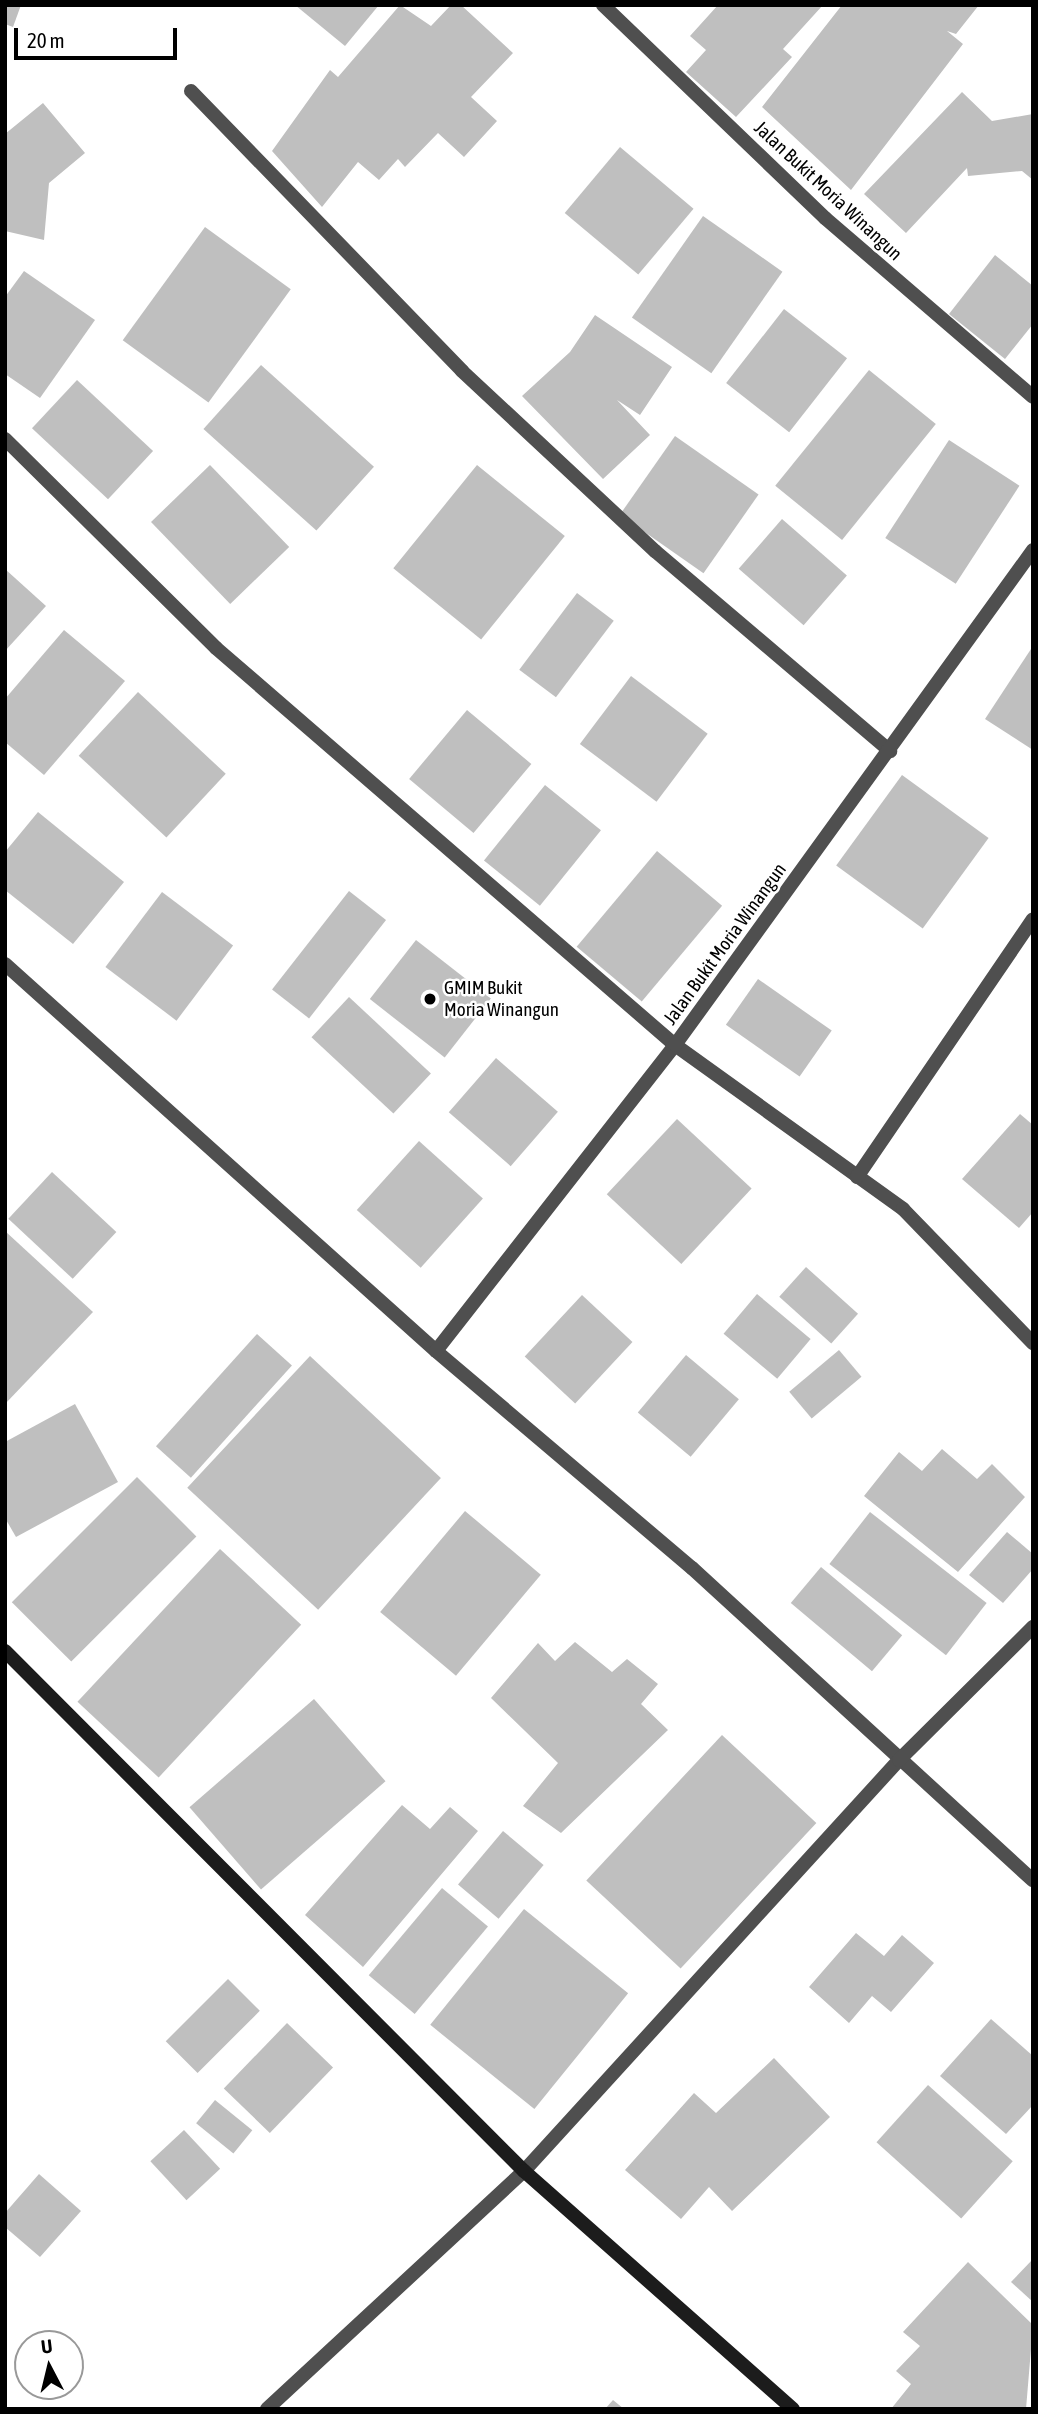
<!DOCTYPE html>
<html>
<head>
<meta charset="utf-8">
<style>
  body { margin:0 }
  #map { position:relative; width:1038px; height:2414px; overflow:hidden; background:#fff; font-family:"Asap Condensed",sans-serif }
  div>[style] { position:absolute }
  .building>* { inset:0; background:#bfbfbf; transform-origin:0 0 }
  .minor>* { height:14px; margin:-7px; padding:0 7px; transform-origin:7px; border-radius:7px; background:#4f4f4f }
  .secondary>* { height:14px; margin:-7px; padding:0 7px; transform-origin:7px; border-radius:7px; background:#1c1c1c }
  .dots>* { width:19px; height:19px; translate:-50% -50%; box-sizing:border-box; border:4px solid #fff; border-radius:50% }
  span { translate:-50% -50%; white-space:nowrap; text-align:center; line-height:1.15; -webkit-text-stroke:5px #fff; paint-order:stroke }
  .street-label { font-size:19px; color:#000 }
  .poi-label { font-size:19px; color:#000 }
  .left { translate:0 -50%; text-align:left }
  .frame { position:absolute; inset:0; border:7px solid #000; pointer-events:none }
  .north { position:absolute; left:14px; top:2330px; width:70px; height:70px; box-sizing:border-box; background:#fff; border:2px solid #999; border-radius:50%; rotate:353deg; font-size:19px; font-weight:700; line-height:28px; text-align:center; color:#000 }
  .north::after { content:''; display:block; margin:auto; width:24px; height:32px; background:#000; clip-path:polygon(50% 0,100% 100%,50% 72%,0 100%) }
  .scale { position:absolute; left:14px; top:28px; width:163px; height:32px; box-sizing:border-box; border:4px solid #000; border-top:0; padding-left:9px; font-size:21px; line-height:24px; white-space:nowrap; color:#000; -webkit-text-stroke:5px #fff; paint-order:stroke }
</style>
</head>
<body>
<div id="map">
  <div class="building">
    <div style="clip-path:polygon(5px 5px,21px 5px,13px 27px,5px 24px)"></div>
    <div style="clip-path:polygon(295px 5px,379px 5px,345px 46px)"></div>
    <div style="clip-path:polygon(400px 5px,431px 26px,451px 5px,461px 5px,513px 53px,471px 97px,497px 121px,464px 157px,438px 133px,405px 167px,398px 159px,379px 180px,358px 162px,322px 207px,272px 151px,330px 70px,338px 77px)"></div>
    <div style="clip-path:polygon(718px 5px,823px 5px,783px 49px,792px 57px,736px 117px,686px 72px,706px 50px,690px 36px)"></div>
    <div style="clip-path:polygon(842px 5px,979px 5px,956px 34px,947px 31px,963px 44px,851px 190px,762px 107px)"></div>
    <div style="clip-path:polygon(962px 92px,992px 121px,1033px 114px,1033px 180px,1022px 171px,968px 176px,967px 168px,906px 233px,864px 194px)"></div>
    <div style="clip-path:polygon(43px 103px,85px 153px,49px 183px,44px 240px,5px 231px,5px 134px)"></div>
    <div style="left:620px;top:147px;width:96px;height:86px;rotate:40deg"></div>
    <div style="left:703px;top:216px;width:97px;height:124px;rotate:35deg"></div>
    <div style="left:205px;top:227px;width:106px;height:140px;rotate:36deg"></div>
    <div style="clip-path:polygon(995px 255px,1033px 286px,1033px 324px,1005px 359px,949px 314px)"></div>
    <div style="clip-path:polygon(24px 271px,95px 320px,40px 398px,5px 374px,5px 297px)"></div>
    <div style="left:784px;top:309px;width:80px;height:94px;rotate:38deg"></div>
    <div style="clip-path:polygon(595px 315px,672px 367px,640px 415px,617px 400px,650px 435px,603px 479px,522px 396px,570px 352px)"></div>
    <div style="left:261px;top:365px;width:152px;height:86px;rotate:42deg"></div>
    <div style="left:869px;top:370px;width:86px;height:149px;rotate:39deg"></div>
    <div style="left:77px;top:380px;width:104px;height:66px;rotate:43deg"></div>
    <div style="left:675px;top:436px;width:102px;height:96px;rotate:35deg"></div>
    <div style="left:949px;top:440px;width:84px;height:117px;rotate:33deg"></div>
    <div style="left:210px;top:465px;width:114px;height:82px;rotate:46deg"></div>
    <div style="left:477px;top:465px;width:113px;height:133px;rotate:39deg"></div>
    <div style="left:782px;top:519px;width:86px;height:66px;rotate:41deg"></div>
    <div style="clip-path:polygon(5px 569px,46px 606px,5px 651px)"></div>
    <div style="left:577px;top:593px;width:46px;height:96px;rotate:37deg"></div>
    <div style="clip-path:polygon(64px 630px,125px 681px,44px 775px,5px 742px,5px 699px)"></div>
    <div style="clip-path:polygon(1033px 646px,1033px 750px,985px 719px)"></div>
    <div style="left:631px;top:676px;width:96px;height:85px;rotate:37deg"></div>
    <div style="left:138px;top:692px;width:120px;height:87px;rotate:43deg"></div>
    <div style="left:467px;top:710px;width:84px;height:90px;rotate:40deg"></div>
    <div style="left:902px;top:775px;width:107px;height:112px;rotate:36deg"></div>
    <div style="left:545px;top:785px;width:72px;height:97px;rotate:39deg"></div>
    <div style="clip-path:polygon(38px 812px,124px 882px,73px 944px,5px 890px,5px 852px)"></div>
    <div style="left:657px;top:851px;width:85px;height:125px;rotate:40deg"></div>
    <div style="left:349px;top:891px;width:47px;height:125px;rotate:38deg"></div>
    <div style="left:162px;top:892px;width:89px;height:94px;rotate:37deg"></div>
    <div style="left:416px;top:940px;width:95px;height:75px;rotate:38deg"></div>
    <div style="left:758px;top:979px;width:90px;height:56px;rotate:35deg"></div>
    <div style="left:349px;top:997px;width:112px;height:55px;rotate:43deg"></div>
    <div style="left:496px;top:1058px;width:82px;height:72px;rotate:41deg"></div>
    <div style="clip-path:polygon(1020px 1114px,1033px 1125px,1033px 1212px,1019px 1228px,962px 1179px)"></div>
    <div style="left:677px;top:1119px;width:102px;height:103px;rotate:43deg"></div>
    <div style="left:419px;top:1141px;width:86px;height:93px;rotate:42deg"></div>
    <div style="left:52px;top:1172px;width:88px;height:64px;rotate:43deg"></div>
    <div style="clip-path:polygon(5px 1231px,93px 1312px,5px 1404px)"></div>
    <div style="left:806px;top:1267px;width:70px;height:40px;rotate:42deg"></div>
    <div style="left:757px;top:1294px;width:70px;height:52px;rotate:40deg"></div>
    <div style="left:582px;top:1295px;width:69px;height:84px;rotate:43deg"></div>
    <div style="left:257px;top:1334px;width:47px;height:151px;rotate:42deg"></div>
    <div style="left:839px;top:1350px;width:35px;height:65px;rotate:50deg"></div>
    <div style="left:686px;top:1355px;width:69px;height:75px;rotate:40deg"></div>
    <div style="left:310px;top:1356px;width:179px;height:180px;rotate:43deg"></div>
    <div style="clip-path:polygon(75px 1404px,118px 1482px,16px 1537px,5px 1518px,5px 1442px)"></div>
    <div style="clip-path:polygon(942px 1449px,977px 1479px,992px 1464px,1025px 1497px,958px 1572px,864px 1496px,899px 1452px,922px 1471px)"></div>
    <div style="left:137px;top:1477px;width:84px;height:177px;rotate:45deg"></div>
    <div style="left:465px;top:1511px;width:99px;height:132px;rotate:40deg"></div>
    <div style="left:870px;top:1512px;width:148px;height:66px;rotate:38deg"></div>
    <div style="clip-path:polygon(1007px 1532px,1033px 1554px,1033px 1569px,1003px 1603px,969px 1575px)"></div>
    <div style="left:220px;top:1549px;width:111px;height:209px;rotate:43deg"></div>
    <div style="left:821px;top:1567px;width:106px;height:47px;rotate:40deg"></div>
    <div style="clip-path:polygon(575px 1642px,612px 1672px,627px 1659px,658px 1684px,641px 1704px,668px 1730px,561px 1833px,523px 1806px,558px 1763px,491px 1698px,538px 1643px,555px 1661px)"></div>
    <div style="left:314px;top:1699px;width:109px;height:165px;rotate:49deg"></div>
    <div style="left:722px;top:1735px;width:129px;height:199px;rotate:43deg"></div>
    <div style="clip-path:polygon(402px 1805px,430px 1829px,450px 1807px,478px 1831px,363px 1967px,305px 1915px)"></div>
    <div style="left:503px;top:1831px;width:53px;height:70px;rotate:40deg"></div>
    <div style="left:442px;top:1888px;width:60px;height:114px;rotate:40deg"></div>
    <div style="left:524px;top:1909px;width:134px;height:149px;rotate:39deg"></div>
    <div style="clip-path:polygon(856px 1933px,884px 1956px,902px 1935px,934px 1963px,891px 2012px,872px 1996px,849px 2023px,809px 1987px)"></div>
    <div style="left:228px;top:1979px;width:45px;height:88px;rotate:45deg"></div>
    <div style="clip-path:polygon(991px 2019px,1033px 2056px,1033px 2105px,1006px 2134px,940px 2076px)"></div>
    <div style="left:287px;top:2023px;width:64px;height:91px;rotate:44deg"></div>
    <div style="clip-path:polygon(774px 2058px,830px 2117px,732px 2211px,709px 2187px,681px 2219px,625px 2170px,694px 2093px,716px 2113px)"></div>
    <div style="left:928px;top:2085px;width:114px;height:77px;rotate:42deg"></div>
    <div style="left:215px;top:2100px;width:48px;height:30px;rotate:39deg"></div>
    <div style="left:184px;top:2130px;width:53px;height:46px;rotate:47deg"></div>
    <div style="clip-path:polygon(39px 2174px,81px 2211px,40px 2257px,5px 2227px,5px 2213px)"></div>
    <div style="clip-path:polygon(1033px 2259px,1033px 2302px,1011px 2282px)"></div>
    <div style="clip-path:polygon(968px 2262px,1033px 2325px,1026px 2409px,891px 2409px,911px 2384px,896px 2371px,920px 2346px,903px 2332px)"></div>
    <div style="clip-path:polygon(613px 2400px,624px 2409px,605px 2409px)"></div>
  </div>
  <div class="minor">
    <div style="left:603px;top:5px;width:308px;rotate:43.8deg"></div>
    <div style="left:825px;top:218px;width:274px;rotate:40.7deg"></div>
    <div style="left:191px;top:91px;width:390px;rotate:45.9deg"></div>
    <div style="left:462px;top:371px;width:264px;rotate:43deg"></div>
    <div style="left:655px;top:551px;width:309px;rotate:40.4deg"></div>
    <div style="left:5px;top:439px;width:297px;rotate:44.7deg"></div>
    <div style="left:216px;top:648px;width:607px;rotate:40.86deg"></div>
    <div style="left:675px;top:1045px;width:281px;rotate:35.7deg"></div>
    <div style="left:903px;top:1209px;width:187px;rotate:45.9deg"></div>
    <div style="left:5px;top:964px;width:579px;rotate:41.92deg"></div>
    <div style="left:436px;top:1351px;width:336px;rotate:40.3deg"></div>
    <div style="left:692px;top:1568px;width:462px;rotate:42.5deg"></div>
    <div style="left:857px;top:1177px;width:312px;rotate:-55.7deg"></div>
    <div style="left:436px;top:1351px;width:388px;rotate:-52deg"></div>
    <div style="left:675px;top:1045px;width:611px;rotate:-54.12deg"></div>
    <div style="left:267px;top:2409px;width:350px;rotate:-42.8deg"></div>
    <div style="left:524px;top:2171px;width:556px;rotate:-47.62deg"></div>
    <div style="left:899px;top:1760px;width:189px;rotate:-44.8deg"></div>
  </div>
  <div class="secondary">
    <div style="left:5px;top:1651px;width:735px;rotate:45.06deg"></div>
    <div style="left:524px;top:2171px;width:359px;rotate:41.5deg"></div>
  </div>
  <div class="dots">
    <div style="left:430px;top:999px;background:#000"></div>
  </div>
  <div class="street-label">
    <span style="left:828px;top:191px;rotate:43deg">Jalan Bukit Moria Winangun</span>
    <span style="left:725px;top:944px;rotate:-54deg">Jalan Bukit Moria Winangun</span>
  </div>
  <div class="poi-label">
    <span class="left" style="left:444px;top:999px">GMIM Bukit<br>Moria Winangun</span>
  </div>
  <div class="frame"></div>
  <div class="north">U</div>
  <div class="scale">20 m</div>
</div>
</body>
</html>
